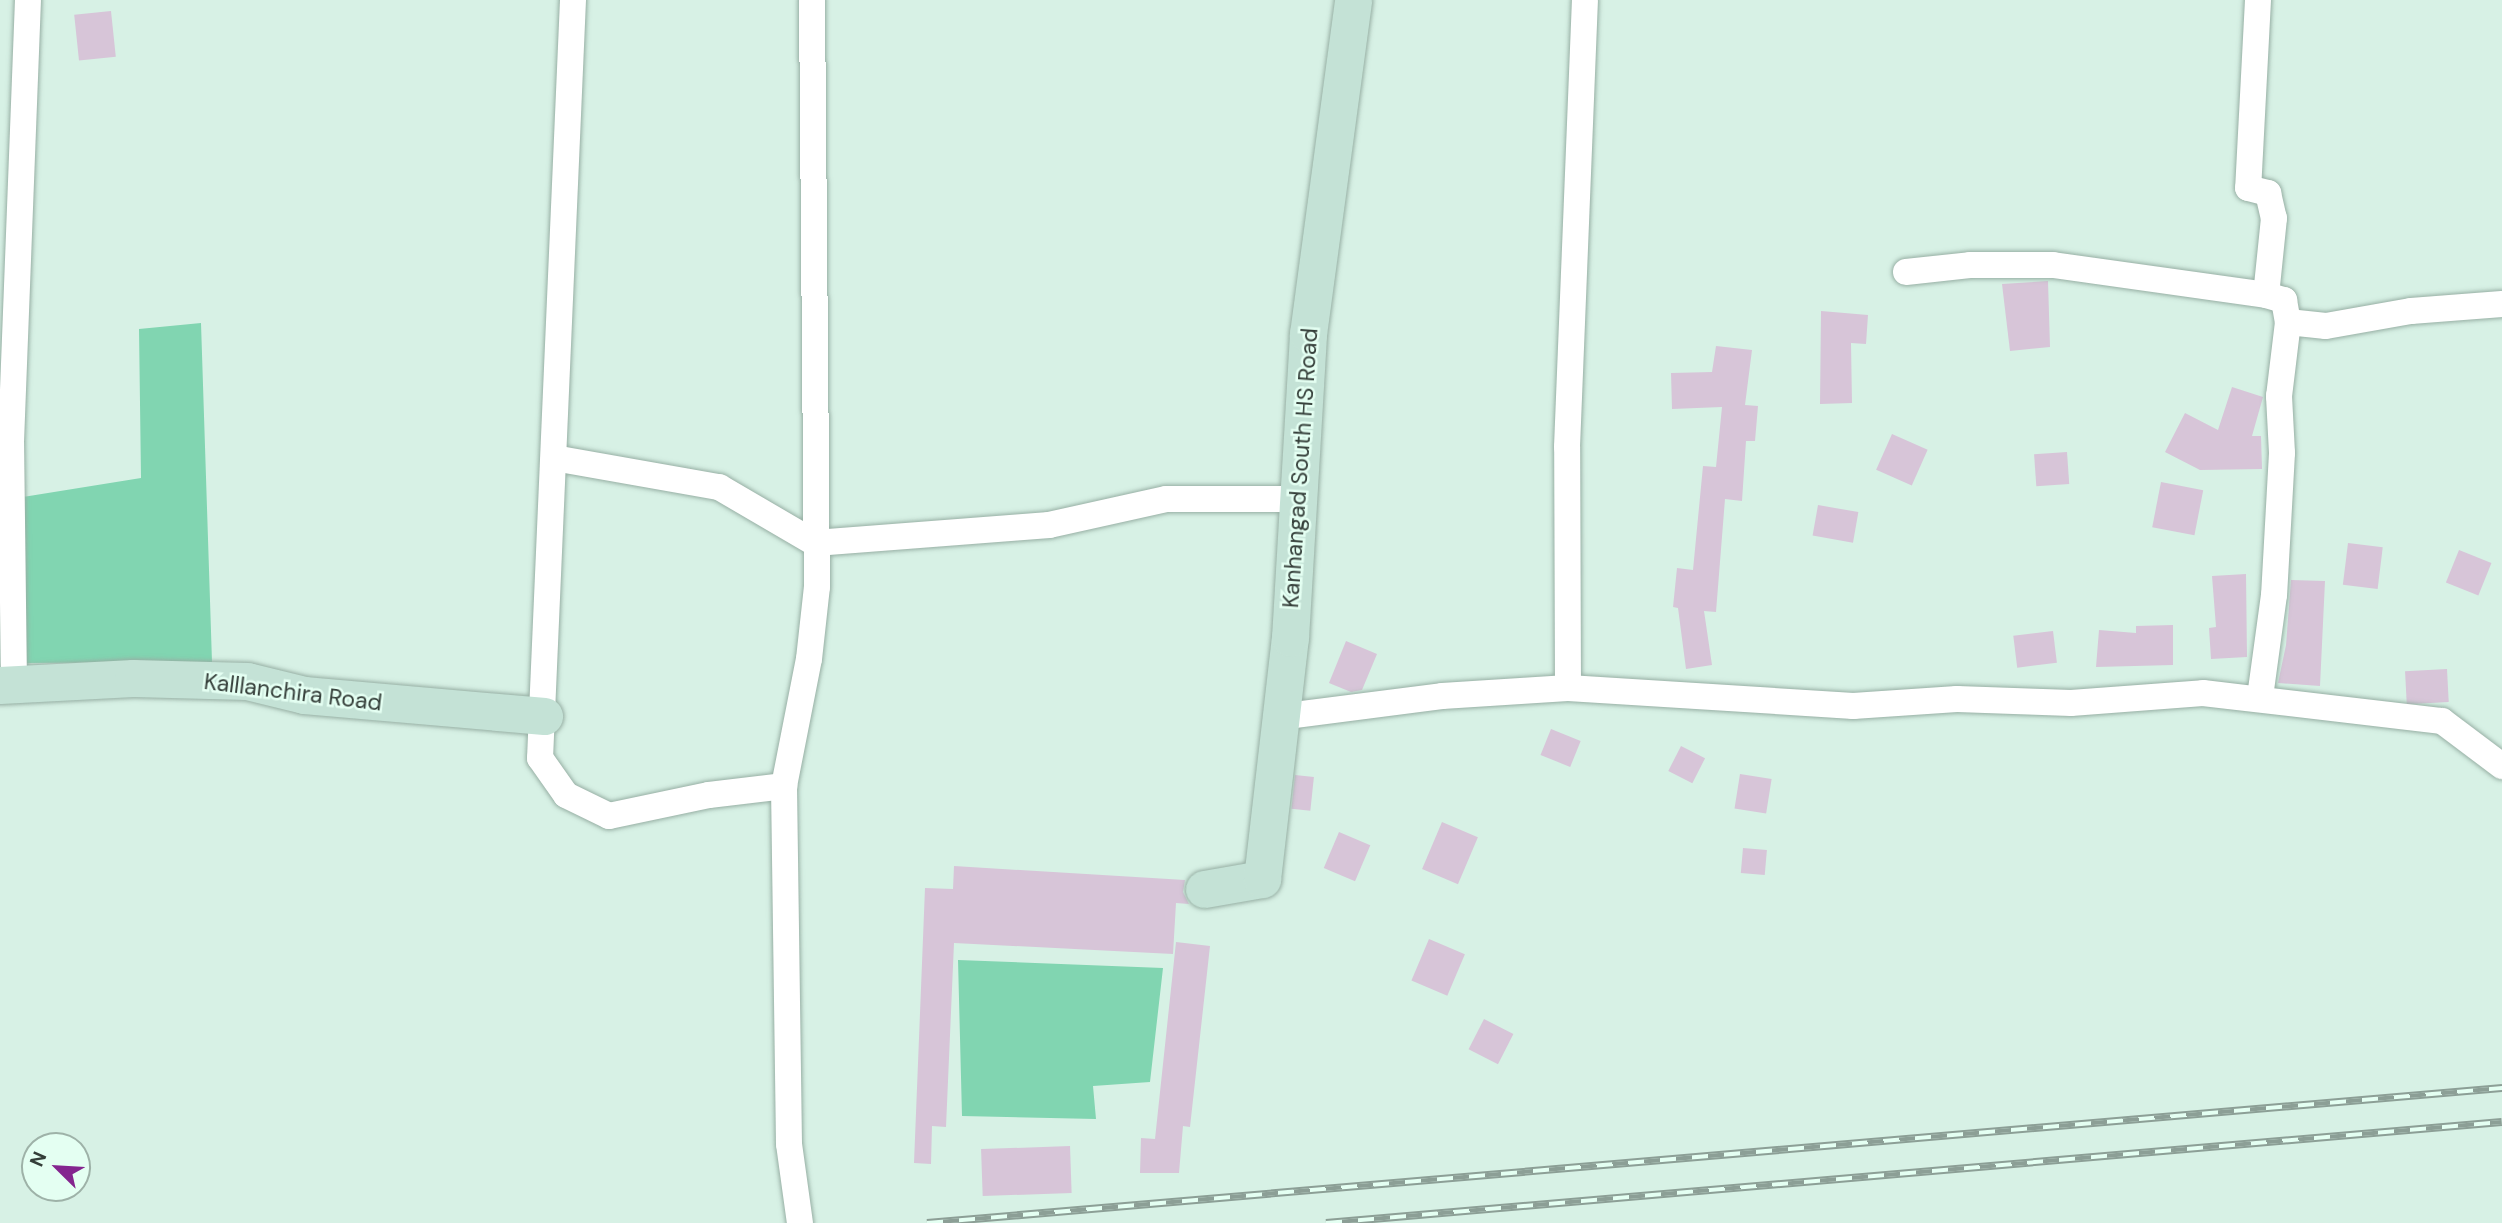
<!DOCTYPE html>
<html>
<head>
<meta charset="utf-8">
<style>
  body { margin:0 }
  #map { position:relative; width:2502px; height:1223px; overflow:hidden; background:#d7f1e5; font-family:"DM Sans",sans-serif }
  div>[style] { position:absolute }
  .green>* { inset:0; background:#81d5b1 }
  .building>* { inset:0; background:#d7c5d8; transform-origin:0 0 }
  .roads { filter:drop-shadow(0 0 2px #97afa4) drop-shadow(0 0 2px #97afa4) }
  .street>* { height:26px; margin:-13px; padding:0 13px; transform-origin:13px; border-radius:13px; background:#fff }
  .secondary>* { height:37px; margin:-18.5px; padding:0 18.5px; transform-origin:18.5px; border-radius:18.5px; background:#c4e2d6 }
  .rail>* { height:8px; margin-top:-4px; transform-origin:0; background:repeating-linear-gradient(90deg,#e4fff2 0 16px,#8c9f96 0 32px); box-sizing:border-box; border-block:2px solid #8c9f96 }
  span { translate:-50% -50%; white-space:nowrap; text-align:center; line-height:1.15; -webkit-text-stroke:5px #e4fff2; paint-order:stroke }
  .street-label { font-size:23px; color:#343e39 }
  .north { position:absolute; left:21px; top:1132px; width:70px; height:70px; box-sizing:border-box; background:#e4fff2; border:2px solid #9eb2a8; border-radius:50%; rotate:294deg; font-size:19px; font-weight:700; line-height:28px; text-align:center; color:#343e39 }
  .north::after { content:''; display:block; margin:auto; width:24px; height:32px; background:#84258f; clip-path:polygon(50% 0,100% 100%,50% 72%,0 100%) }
</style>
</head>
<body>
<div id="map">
  <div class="green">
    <div style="clip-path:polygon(201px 323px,212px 662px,21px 663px,23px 497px,141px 478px,139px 329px)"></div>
    <div style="clip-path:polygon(958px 960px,1163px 968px,1150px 1082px,1093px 1086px,1096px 1119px,962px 1116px)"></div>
  </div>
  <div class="building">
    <div style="left:111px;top:11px;width:46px;height:37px;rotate:84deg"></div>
    <div style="clip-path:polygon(2048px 281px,2050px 347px,2010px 351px,2002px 284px)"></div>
    <div style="clip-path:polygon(1821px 311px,1868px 315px,1866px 344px,1851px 343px,1852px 403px,1820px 404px)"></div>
    <div style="clip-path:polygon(1716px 346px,1752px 350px,1745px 405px,1758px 406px,1755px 441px,1746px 441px,1742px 501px,1725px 499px,1716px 612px,1704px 611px,1712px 665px,1686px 669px,1678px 608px,1673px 607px,1677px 568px,1693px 570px,1703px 466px,1716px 467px,1722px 407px,1672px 409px,1671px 373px,1712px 372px)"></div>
    <div style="clip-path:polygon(2232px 387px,2263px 397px,2252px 436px,2261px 436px,2262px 469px,2200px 470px,2165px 452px,2185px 413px,2218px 430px)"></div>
    <div style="left:1892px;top:434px;width:39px;height:39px;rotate:24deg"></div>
    <div style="left:2067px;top:452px;width:32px;height:33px;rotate:86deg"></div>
    <div style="left:2161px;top:482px;width:43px;height:46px;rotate:11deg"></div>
    <div style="left:1818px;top:505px;width:41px;height:31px;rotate:10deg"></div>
    <div style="left:2348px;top:543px;width:35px;height:42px;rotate:7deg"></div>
    <div style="left:2459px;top:550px;width:35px;height:35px;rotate:22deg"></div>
    <div style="clip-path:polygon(2246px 574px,2247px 657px,2211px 659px,2209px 628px,2216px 627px,2212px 576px)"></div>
    <div style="clip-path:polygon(2291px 580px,2325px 581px,2320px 686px,2278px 683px,2286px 645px)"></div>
    <div style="clip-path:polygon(2173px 625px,2173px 665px,2096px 667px,2099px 630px,2136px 633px,2136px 626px)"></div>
    <div style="left:2053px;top:631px;width:32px;height:40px;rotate:83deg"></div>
    <div style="clip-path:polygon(1346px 641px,1377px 654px,1362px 690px,1351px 692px,1329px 683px)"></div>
    <div style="left:2447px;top:669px;width:33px;height:42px;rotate:87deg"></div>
    <div style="left:1551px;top:729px;width:32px;height:28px;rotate:22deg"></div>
    <div style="left:1681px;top:746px;width:27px;height:28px;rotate:27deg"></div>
    <div style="left:1740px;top:774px;width:32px;height:35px;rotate:9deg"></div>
    <div style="left:1295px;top:775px;width:19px;height:34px;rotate:6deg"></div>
    <div style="left:1442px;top:822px;width:39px;height:51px;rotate:23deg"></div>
    <div style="left:1339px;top:832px;width:34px;height:39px;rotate:23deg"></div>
    <div style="left:1743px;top:848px;width:24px;height:25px;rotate:5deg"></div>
    <div style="clip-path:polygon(954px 866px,1185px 880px,1183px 892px,1189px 904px,1176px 903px,1173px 954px,954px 943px,946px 1127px,932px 1126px,931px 1164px,914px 1163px,925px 888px,953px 889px)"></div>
    <div style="left:1429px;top:939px;width:39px;height:45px;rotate:23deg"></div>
    <div style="clip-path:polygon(1176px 942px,1210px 946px,1190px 1127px,1183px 1126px,1179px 1173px,1140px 1173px,1141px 1138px,1155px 1139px)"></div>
    <div style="left:1484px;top:1019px;width:33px;height:34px;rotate:27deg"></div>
    <div style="left:1070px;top:1146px;width:47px;height:89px;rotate:88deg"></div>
  </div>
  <div class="roads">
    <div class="street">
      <div style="left:573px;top:0;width:759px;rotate:92.49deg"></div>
      <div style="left:540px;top:758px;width:45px;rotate:54.9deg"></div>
      <div style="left:566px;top:795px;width:48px;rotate:26deg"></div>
      <div style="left:609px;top:816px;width:102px;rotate:-11.9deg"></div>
      <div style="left:709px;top:795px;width:76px;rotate:-6.8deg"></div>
      <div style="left:784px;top:786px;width:358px;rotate:89.2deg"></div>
      <div style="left:789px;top:1144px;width:80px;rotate:82.1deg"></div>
      <div style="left:2258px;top:0;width:188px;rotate:93deg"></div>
      <div style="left:2248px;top:188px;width:21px;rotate:14deg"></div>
      <div style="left:2268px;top:193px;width:26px;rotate:77deg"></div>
      <div style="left:2274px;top:218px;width:77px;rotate:95.9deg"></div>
      <div style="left:2266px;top:295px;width:19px;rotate:16deg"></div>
      <div style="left:2284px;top:300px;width:22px;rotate:80deg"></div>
      <div style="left:2288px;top:322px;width:75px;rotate:96.9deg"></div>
      <div style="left:2279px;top:396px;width:57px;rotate:87deg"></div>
      <div style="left:2282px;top:453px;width:142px;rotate:93.2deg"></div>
      <div style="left:2274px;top:595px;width:103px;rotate:97.8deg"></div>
      <div style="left:1906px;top:272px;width:64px;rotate:-6.2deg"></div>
      <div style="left:1970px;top:265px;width:83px"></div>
      <div style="left:2053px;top:265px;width:215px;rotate:8deg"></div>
      <div style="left:2288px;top:322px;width:38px;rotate:6deg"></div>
      <div style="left:2326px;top:326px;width:86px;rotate:-10deg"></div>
      <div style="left:2411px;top:311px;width:91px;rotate:-4.4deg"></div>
      <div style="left:554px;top:458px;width:168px;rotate:10deg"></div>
      <div style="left:719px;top:487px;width:111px;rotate:30.3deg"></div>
      <div style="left:815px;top:543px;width:235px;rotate:-4.4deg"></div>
      <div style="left:1049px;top:525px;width:120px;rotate:-12.5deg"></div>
      <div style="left:1166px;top:499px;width:129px"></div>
      <div style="left:14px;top:684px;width:242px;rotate:-90.7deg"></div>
      <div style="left:11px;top:442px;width:442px;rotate:-87.8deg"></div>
      <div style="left:1568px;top:688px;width:241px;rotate:-90.2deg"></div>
      <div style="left:1567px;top:447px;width:447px;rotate:-87.7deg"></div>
      <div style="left:1279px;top:717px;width:164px;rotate:-7.3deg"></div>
      <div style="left:1442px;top:696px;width:126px;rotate:-3.6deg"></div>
      <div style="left:1568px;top:688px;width:286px;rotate:3.6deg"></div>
      <div style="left:1853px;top:706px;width:104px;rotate:-3.9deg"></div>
      <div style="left:1957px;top:699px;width:114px;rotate:2deg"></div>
      <div style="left:2071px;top:703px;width:132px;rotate:-4.3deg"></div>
      <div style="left:2203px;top:693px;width:241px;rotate:6.7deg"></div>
      <div style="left:2442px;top:721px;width:75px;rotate:36.9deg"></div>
      <div style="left:784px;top:786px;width:129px;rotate:-78.9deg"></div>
      <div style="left:809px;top:659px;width:72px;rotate:-83.7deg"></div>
      <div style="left:817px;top:587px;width:587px;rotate:-90.49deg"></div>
    </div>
    <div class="secondary">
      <div style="left:0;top:685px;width:133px;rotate:-3deg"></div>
      <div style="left:133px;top:678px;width:114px;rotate:1.5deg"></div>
      <div style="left:247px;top:681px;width:59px;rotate:13.8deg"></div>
      <div style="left:304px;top:695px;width:241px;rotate:5deg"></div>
      <div style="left:1204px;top:889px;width:59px;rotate:-9.8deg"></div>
      <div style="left:1262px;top:879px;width:243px;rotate:-83.4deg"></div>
      <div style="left:1290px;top:638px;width:305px;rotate:-86.6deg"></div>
      <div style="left:1308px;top:334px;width:337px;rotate:-82.3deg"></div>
    </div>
  </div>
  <div class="rail">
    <div style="left:927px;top:1223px;width:1581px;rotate:-4.9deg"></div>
    <div style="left:1326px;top:1223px;width:1180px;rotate:-4.91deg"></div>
  </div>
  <div class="street-label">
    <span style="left:1300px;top:468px;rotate:-86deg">Kanhangad South HS Road</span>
    <span style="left:293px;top:692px;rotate:7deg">Kalllanchira Road</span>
  </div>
  <div class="north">N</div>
</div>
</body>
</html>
